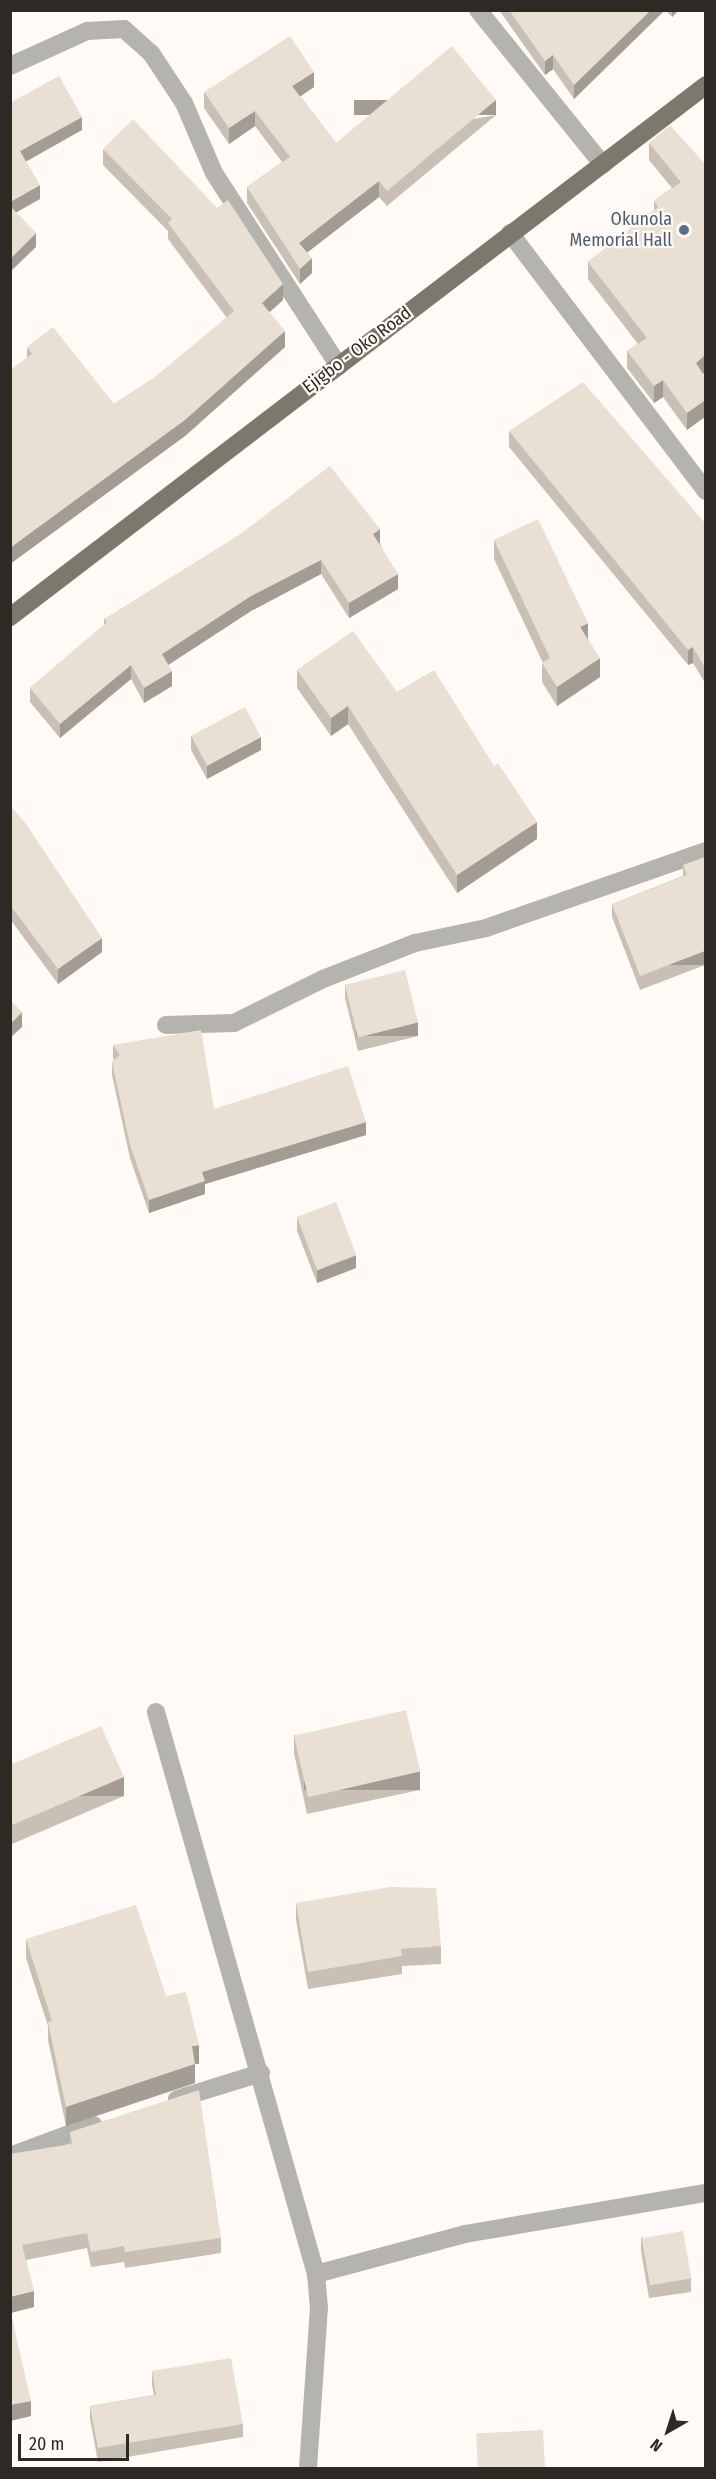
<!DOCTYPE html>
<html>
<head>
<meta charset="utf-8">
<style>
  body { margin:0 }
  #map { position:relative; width:716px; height:2479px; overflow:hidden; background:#fffaf5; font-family:"Fira Sans Condensed",sans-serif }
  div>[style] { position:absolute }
  .minor>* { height:18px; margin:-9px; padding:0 9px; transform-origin:9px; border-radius:9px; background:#b5b3ad }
  .major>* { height:18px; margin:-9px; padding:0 9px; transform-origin:9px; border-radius:9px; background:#7b786c }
  .wall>* { inset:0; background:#c8c0b5 }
  .shaded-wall>* { inset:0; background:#a39c93; transform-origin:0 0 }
  .building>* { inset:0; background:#e9dfd2; transform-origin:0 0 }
  .dots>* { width:16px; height:16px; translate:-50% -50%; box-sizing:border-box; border:3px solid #fffaf5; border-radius:50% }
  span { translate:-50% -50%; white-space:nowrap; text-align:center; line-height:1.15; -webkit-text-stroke:4.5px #fffaf5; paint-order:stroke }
  .service-label { font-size:18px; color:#4e5e75 }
  .right { translate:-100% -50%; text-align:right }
  .street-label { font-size:18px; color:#2d2924 }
  .frame { position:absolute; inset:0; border:12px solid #2d2924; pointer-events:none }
  .north { position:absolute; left:638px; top:2401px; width:60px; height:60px; -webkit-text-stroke:4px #fffaf5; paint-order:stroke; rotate:219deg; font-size:16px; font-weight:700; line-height:24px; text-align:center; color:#2d2924 }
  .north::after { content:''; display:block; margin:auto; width:21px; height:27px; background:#2d2924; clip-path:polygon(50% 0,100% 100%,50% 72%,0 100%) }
  .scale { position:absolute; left:18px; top:2434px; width:111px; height:27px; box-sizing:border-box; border:3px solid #2d2924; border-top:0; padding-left:8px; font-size:18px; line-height:21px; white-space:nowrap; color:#2d2924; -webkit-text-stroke:4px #fffaf5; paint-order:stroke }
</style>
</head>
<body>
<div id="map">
  <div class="minor">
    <div style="left:478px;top:10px;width:199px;rotate:51.1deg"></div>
    <div style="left:10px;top:66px;width:85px;rotate:-24.4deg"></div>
    <div style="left:87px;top:31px;width:37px;rotate:-3deg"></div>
    <div style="left:124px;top:29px;width:36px;rotate:42deg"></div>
    <div style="left:151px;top:53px;width:60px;rotate:56.6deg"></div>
    <div style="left:184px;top:103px;width:76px;rotate:66.8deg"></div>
    <div style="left:214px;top:173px;width:230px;rotate:57.1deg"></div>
    <div style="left:510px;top:233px;width:324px;rotate:52.8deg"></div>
    <div style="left:166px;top:1025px;width:68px;rotate:-1.7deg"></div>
    <div style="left:234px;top:1023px;width:99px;rotate:-26.3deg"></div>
    <div style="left:323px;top:979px;width:99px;rotate:-21.4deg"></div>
    <div style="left:415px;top:943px;width:73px;rotate:-11.9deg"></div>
    <div style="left:486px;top:928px;width:233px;rotate:-19.3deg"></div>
    <div style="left:156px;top:1712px;width:584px;rotate:74.11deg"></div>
    <div style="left:316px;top:2274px;width:33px;rotate:85deg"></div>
    <div style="left:319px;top:2307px;width:161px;rotate:93.9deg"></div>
    <div style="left:177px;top:2099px;width:88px;rotate:-17.2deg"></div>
    <div style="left:10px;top:2156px;width:89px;rotate:-20.5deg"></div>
    <div style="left:316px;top:2274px;width:154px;rotate:-15deg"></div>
    <div style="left:465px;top:2234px;width:244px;rotate:-9.7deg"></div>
  </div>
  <div class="major">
    <div style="left:10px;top:617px;width:876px;rotate:-37.39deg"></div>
  </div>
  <div class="wall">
    <div style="clip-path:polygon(499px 10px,665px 10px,574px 99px,553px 69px,545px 75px)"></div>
    <div style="clip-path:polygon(665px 10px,679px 10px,672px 17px)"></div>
    <div style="clip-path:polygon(314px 87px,300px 96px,336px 143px,496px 115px,387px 206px,379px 197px,307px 252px,312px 273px,300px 284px,247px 203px,247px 187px,282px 162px,255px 126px,229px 144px,204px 108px,204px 92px)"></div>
    <div style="clip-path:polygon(649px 143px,705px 164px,705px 372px,703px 374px,687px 430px,663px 397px,654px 403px,627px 368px,627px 351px,638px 344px,588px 279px,588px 262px,654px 210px,654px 201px,672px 188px,649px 160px)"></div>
    <div style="clip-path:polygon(103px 149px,283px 300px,269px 312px,285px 347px,185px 436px,10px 564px,27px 357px,27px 347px,114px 404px,154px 378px,227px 318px,168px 239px,168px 231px,103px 165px)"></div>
    <div style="clip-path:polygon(509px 431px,705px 523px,705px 683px,693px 663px,688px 665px,509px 447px)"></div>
    <div style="clip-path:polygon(494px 540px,588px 639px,600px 677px,557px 706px,542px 682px,542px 663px,543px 663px,494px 559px)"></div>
    <div style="clip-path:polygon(380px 543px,398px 589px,349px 618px,321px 574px,251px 611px,168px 665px,172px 686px,144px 703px,131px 679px,60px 738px,30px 702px,30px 688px,104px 625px,104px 619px)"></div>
    <div style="clip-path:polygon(297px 670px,397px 692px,537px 839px,457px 893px,348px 724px,331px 736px,297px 688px)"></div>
    <div style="clip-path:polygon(191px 736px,261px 750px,207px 779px,191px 750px)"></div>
    <div style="clip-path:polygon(10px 805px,102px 952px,58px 984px,10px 919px)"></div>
    <div style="clip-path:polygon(705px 857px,705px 965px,640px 990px,612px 917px,612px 904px,683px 876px,683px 865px)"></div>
    <div style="clip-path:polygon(345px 984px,418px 1036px,358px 1051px,345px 998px)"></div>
    <div style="clip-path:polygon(113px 1045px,214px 1109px,366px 1135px,205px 1184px,205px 1194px,149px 1213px,130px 1158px,112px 1075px,112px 1062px,114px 1060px,113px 1058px)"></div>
    <div style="clip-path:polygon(297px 1217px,356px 1268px,317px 1283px,297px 1231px)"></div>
    <div style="clip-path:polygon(294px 1735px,420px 1790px,307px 1814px,294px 1753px)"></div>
    <div style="clip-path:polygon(10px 1765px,124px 1796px,12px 1844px,10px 1840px)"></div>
    <div style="clip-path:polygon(296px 1903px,441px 1946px,441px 1964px,402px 1966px,402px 1974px,308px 1989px,296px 1920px)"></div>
    <div style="clip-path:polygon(26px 1939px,166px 1996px,199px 2064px,195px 2064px,195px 2083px,66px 2126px,48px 2040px,48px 2026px,26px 1958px)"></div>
    <div style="clip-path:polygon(70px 2132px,221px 2238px,221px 2253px,125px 2268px,124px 2262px,91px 2267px,87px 2248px,26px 2260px,34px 2307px,11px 2313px,31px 2416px,10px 2421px,10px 2154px,70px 2144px)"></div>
    <div style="clip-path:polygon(641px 2237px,691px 2278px,691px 2292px,649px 2298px,641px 2251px)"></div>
    <div style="clip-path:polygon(152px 2371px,243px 2424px,243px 2437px,98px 2462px,90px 2419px,90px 2406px,154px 2395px,152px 2385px)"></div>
  </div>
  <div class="shaded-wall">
    <div style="clip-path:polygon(651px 10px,665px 10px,574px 99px,574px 85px)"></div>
    <div style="clip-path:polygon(672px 10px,679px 10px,672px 17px)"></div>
    <div style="clip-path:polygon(553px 55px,553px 69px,545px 75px,545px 61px)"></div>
    <div style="clip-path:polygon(314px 72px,314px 87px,292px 102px,292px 86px)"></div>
    <div style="left:496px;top:100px;width:15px;height:142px;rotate:90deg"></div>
    <div style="clip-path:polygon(255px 111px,255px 126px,229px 144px,229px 128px)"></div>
    <div style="clip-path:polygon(82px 117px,82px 130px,20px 165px,20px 151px)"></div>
    <div style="clip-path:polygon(379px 181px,379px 197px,299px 259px,299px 243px)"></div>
    <div style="clip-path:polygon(40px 185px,40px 199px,10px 216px,10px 202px)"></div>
    <div style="clip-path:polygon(36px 233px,36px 247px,10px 272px,10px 259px)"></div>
    <div style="clip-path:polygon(312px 258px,312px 273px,300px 284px,300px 269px)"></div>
    <div style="clip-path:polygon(283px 284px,283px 300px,262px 319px,262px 303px)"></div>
    <div style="clip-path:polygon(285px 331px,285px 347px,185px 436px,10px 564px,10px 548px)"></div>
    <div style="clip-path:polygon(705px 355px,705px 372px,696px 380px,696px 363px)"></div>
    <div style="clip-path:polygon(663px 380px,663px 397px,654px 403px,654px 386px)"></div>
    <div style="clip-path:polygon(705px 400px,705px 417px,687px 430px,687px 413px)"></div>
    <div style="clip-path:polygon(380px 529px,380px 543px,373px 548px,373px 534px)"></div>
    <div style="clip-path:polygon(321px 560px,321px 574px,251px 611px,162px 669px,162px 654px,251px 596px)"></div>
    <div style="clip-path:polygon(398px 574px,398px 589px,349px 618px,349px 603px)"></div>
    <div style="clip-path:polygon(588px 623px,588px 641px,580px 627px)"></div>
    <div style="clip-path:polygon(693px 647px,693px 663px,688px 665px,688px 650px)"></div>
    <div style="clip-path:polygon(600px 658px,600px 677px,557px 706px,557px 687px)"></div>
    <div style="clip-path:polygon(131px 665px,131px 679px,60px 738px,60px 724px)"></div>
    <div style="clip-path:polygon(172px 671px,172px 686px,144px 703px,144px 688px)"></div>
    <div style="clip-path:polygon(348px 706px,348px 724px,331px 736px,331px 718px)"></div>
    <div style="clip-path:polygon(261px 737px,261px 750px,207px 779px,207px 766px)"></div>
    <div style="clip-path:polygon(537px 822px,537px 839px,457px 893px,457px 875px)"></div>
    <div style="clip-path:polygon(102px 938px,102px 952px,58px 984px,58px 969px)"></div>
    <div style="left:705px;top:951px;width:14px;height:70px;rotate:90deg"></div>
    <div style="clip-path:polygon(22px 1012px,22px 1027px,10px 1038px,10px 1024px)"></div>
    <div style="left:418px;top:1022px;width:14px;height:62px;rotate:90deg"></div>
    <div style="clip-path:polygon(366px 1122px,366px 1135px,205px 1184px,205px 1194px,149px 1213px,149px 1200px,202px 1172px)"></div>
    <div style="clip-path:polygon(356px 1255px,356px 1268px,317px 1283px,317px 1270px)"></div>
    <div style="left:420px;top:1771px;width:19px;height:116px;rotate:90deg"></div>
    <div style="left:124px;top:1777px;width:19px;height:122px;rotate:90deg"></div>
    <div style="clip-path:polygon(199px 2045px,199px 2064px,195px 2064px,195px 2083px,66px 2126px,66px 2107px,192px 2046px)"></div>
    <div style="clip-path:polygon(34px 2291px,34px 2307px,10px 2313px,10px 2297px)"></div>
    <div style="clip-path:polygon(31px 2401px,31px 2416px,10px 2421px,10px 2405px)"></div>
  </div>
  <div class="building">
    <div style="clip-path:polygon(509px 10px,651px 10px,574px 85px,553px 55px,545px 61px)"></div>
    <div style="clip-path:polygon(290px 36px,314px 72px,292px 86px,336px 143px,452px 46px,496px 100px,387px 191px,379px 181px,299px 243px,312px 258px,300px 269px,247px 187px,290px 157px,255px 111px,229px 128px,204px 92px)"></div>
    <div style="clip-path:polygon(59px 76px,82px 117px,20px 151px,40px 185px,10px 202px,10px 103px)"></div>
    <div style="clip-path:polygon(133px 119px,217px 208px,228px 200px,283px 284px,262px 303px,285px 331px,185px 420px,10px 548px,10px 370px,32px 354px,27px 347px,53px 327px,114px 404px,154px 378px,234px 311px,168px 223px,172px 219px,103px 149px)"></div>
    <div style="clip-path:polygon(670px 125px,705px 164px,705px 355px,696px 363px,705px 377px,705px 400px,687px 413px,663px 380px,654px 386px,627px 351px,647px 338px,588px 262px,658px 207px,654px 201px,681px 182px,649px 143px)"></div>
    <div style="clip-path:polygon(10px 206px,36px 233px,10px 259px)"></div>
    <div style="clip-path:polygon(583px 382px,705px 523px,705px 668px,693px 647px,688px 650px,509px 431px)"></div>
    <div style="clip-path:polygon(330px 466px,380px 529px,373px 534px,398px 574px,349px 603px,321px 560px,251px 596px,162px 654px,172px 671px,144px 688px,131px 665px,60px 724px,30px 688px,107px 622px,104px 619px,239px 535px)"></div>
    <div style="clip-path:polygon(538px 519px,588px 623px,580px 627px,600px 658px,557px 687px,542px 663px,550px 658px,494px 540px)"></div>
    <div style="clip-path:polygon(353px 631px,397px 692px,434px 670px,494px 766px,498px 763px,537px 822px,457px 875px,348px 706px,331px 718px,297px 670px)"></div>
    <div style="left:245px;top:707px;width:34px;height:61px;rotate:62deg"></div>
    <div style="clip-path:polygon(10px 805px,26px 824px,102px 938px,58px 969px,10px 905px)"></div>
    <div style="clip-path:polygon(705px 857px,705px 951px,640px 976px,612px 904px,687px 875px,683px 865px)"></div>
    <div style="left:405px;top:970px;width:54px;height:62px;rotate:76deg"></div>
    <div style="clip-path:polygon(10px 1000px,22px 1012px,10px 1024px)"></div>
    <div style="clip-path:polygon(201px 1030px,214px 1109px,348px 1066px,366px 1122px,202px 1172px,205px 1181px,149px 1200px,130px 1145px,112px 1062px,120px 1055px,113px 1045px)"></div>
    <div style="left:336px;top:1202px;width:57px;height:42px;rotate:69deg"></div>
    <div style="left:406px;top:1710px;width:63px;height:115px;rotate:77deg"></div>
    <div style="clip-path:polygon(101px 1726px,124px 1777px,12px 1825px,10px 1821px,10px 1765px)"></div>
    <div style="clip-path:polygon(390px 1887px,436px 1888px,441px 1946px,401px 1949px,402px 1956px,308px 1972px,296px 1903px)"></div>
    <div style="clip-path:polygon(136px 1905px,166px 1996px,186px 1992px,199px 2045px,192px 2046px,195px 2064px,66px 2107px,48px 2022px,52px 2021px,26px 1939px)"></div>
    <div style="clip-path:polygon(199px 2090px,221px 2238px,125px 2252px,124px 2246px,91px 2252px,87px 2233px,22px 2245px,34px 2291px,10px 2297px,10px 2154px,72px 2144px,70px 2132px)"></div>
    <div style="left:683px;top:2231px;width:48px;height:42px;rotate:80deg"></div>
    <div style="clip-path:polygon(10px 2310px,31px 2401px,10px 2405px)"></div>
    <div style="clip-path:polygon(231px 2358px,243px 2424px,98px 2448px,90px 2406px,156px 2395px,152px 2371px)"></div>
    <div style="left:543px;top:2430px;width:39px;height:67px;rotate:87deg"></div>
  </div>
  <div class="dots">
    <div style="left:684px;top:230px;background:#5c6f8a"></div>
  </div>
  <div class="service-label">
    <span class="right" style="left:672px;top:230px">Okunola<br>Memorial Hall</span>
  </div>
  <div class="street-label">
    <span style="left:357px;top:350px;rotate:-37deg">Ejigbo - Oko Road</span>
  </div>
  <div class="frame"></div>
  <div class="north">N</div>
  <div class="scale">20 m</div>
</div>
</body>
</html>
